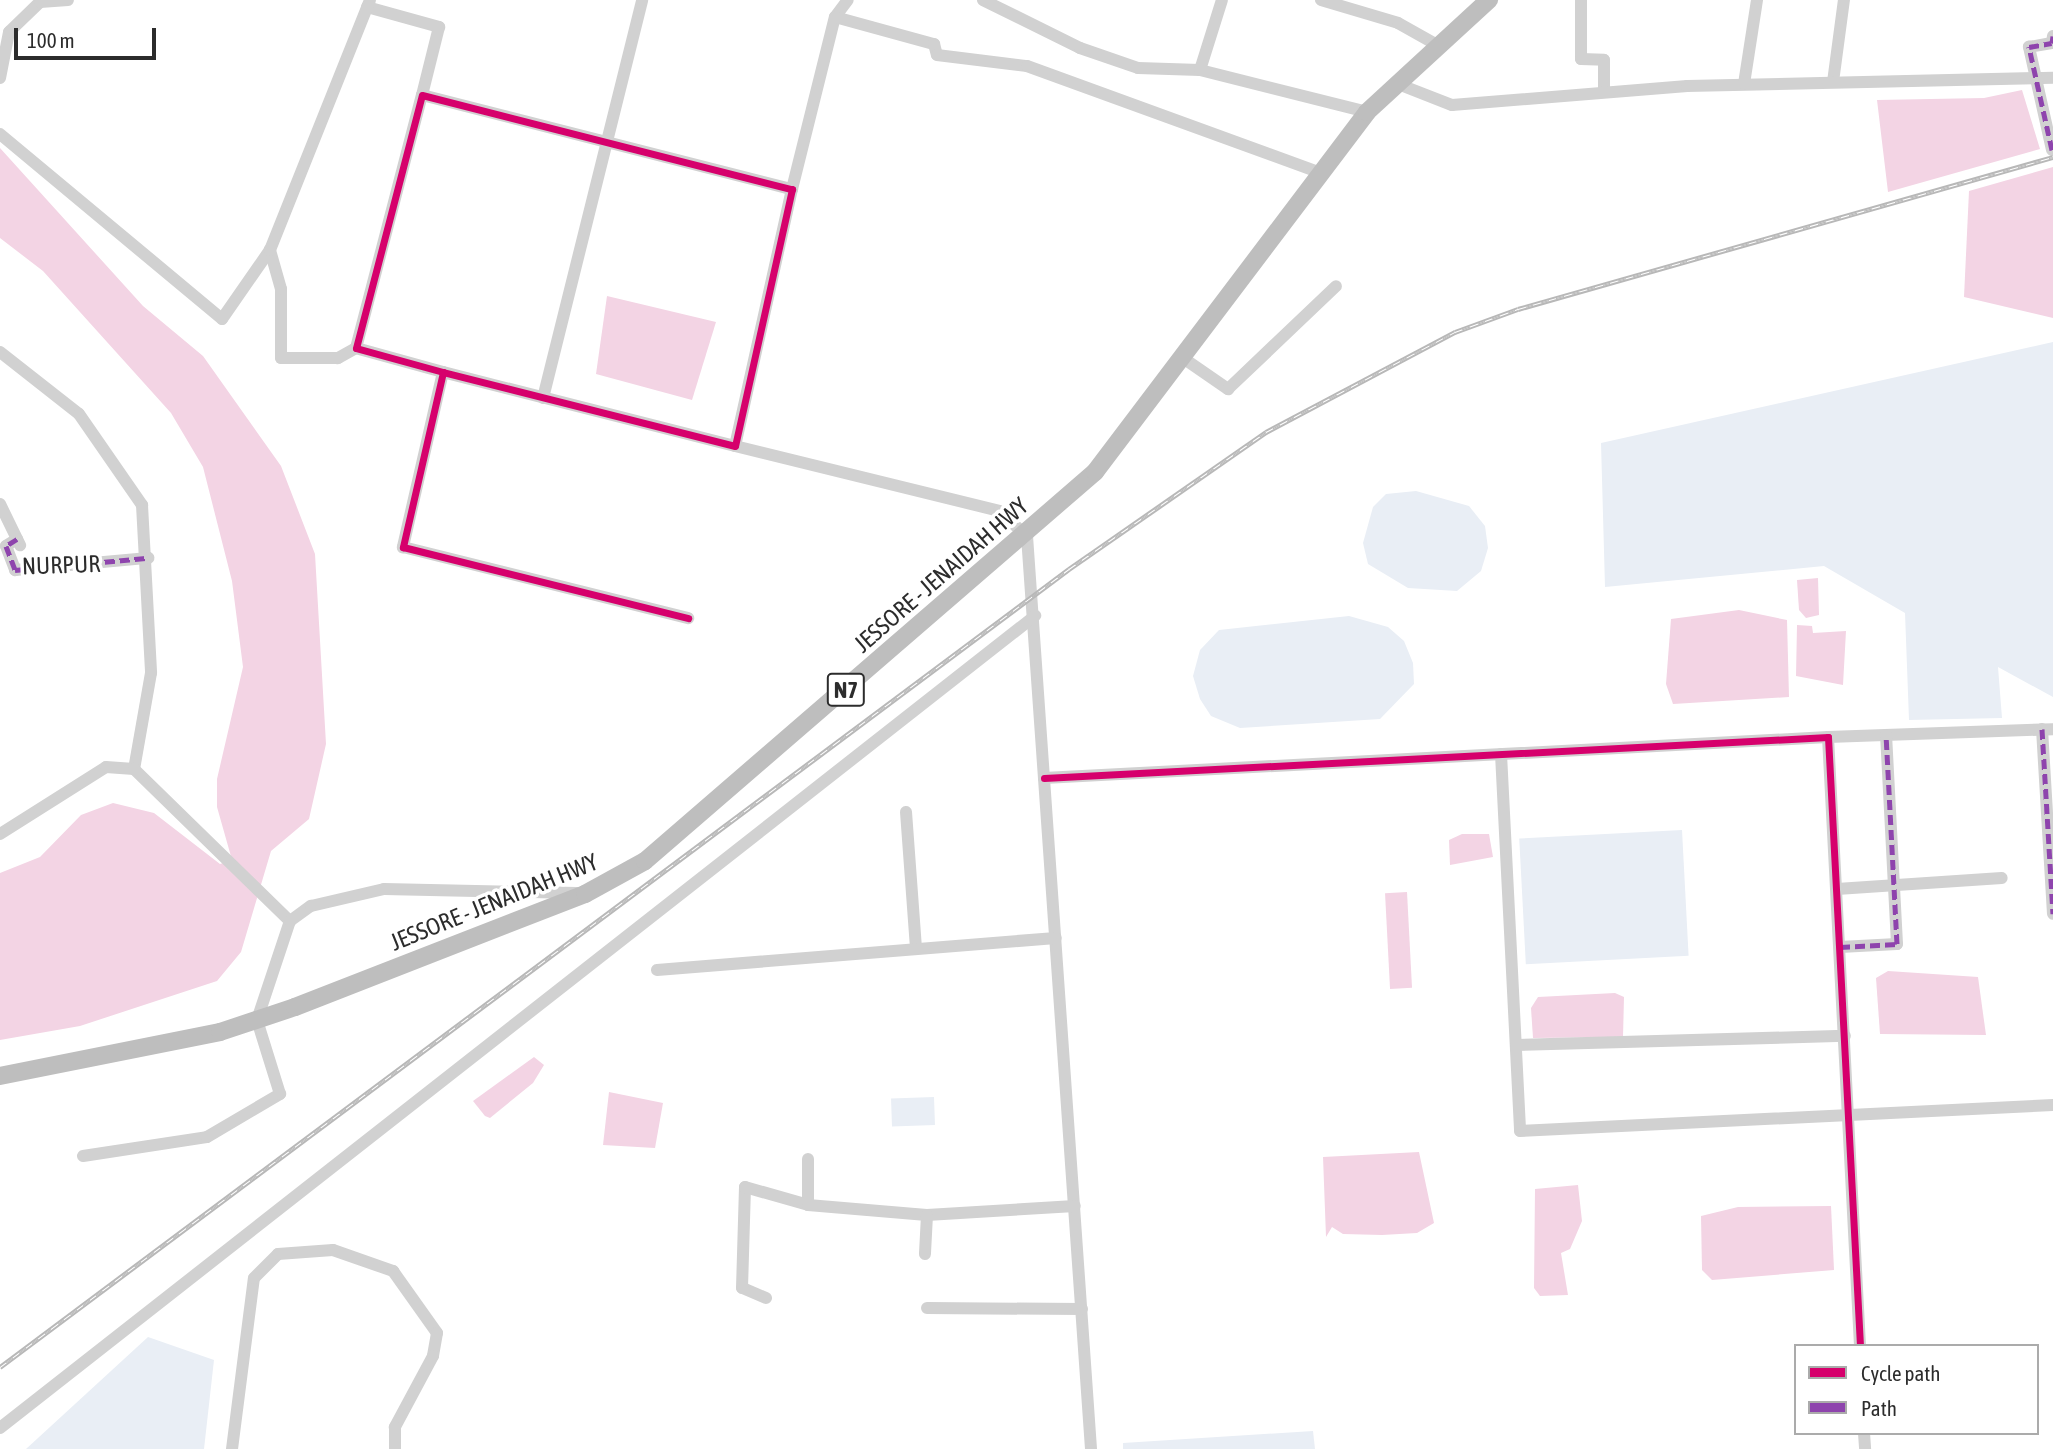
<!DOCTYPE html>
<html>
<head>
<meta charset="utf-8">
<style>
  body { margin:0 }
  #map { position:relative; width:2053px; height:1449px; overflow:hidden; background:#fff; font-family:"Asap Condensed",sans-serif }
  div>[style] { position:absolute }
  .green>* { inset:0; background:#e9eef5; transform-origin:0 0 }
  .water>* { inset:0; background:#f3d4e4; transform-origin:0 0 }
  .minor>* { height:12px; margin:-6px; padding:0 6px; transform-origin:6px; border-radius:6px; background:#d1d1d1 }
  .highway>* { height:18px; margin:-9px; padding:0 9px; transform-origin:9px; border-radius:9px; background:#bebebe }
  .rail>* { height:5px; margin-top:-2.5px; transform-origin:0; background:repeating-linear-gradient(90deg,#fff 0 8px,#b8b8b8 0 16px); box-sizing:border-box; border-block:2px solid #b8b8b8 }
  .quiet>* { height:5px; margin-top:-2.5px; transform-origin:0; background:repeating-linear-gradient(90deg,#8e44ad 0 10px,transparent 0 15px) }
  .cycleway>* { height:7px; margin:-3.5px; padding:0 3.5px; transform-origin:3.5px; border-radius:3.5px; background:#d6006c }
  span { translate:-50% -50%; white-space:nowrap; text-align:center; line-height:1.15; -webkit-text-stroke:7px #fff; paint-order:stroke }
  .shield-label span { padding:2px 5px; background:#fff; border:2px solid; border-radius:5px; -webkit-text-stroke-width:0 }
  .shield-label { font-size:23px; color:#2c2c2c; font-weight:700 }
  .street-label { font-size:24px; color:#2c2c2c }
  .legend { position:absolute; left:1794px; top:1344px; width:245px; height:91px; box-sizing:border-box; background:#fff; border:2px solid #ababab; margin:0; padding:9px 12px; list-style:none; font-size:21px; color:#2c2c2c }
  .legend li { display:flex; align-items:center; gap:14px; height:35px }
  .legend b { width:35px; border:2px solid #ababab }
  .scale { position:absolute; left:14px; top:28px; width:142px; height:32px; box-sizing:border-box; border:4px solid #2c2c2c; border-top:0; padding-left:9px; font-size:21px; line-height:24px; white-space:nowrap; color:#2c2c2c; -webkit-text-stroke:5px #fff; paint-order:stroke }
</style>
</head>
<body>
<div id="map">
  <div class="green">
    <div style="clip-path:polygon(2053px 342px,2053px 697px,1998px 667px,2002px 718px,1909px 720px,1905px 613px,1824px 566px,1605px 587px,1601px 443px)"></div>
    <div style="clip-path:polygon(1416px 491px,1469px 506px,1485px 526px,1488px 548px,1481px 571px,1457px 591px,1408px 588px,1368px 564px,1363px 543px,1373px 507px,1386px 494px)"></div>
    <div style="clip-path:polygon(1349px 616px,1388px 627px,1404px 641px,1413px 663px,1414px 684px,1380px 719px,1240px 728px,1211px 716px,1200px 699px,1193px 676px,1200px 650px,1219px 630px)"></div>
    <div style="left:1682px;top:830px;width:126px;height:163px;rotate:87deg"></div>
    <div style="left:934px;top:1097px;width:28px;height:43px;rotate:88deg"></div>
    <div style="clip-path:polygon(148px 1337px,214px 1360px,204px 1449px,26px 1449px)"></div>
    <div style="clip-path:polygon(1313px 1431px,1315px 1449px,1123px 1449px,1123px 1443px)"></div>
  </div>
  <div class="water">
    <div style="clip-path:polygon(2022px 90px,2040px 149px,1888px 192px,1877px 100px,1984px 98px)"></div>
    <div style="clip-path:polygon(0 148px,143px 306px,203px 356px,281px 466px,315px 554px,326px 744px,309px 819px,271px 851px,241px 952px,217px 981px,80px 1026px,0 1040px,0 873px,40px 857px,81px 815px,113px 803px,154px 813px,220px 864px,232px 860px,217px 807px,217px 779px,243px 667px,232px 581px,203px 467px,171px 413px,43px 271px,0 238px)"></div>
    <div style="clip-path:polygon(2053px 167px,2053px 318px,1964px 297px,1969px 191px)"></div>
    <div style="clip-path:polygon(607px 296px,716px 322px,692px 400px,596px 374px)"></div>
    <div style="clip-path:polygon(1818px 578px,1819px 615px,1806px 618px,1799px 610px,1797px 580px)"></div>
    <div style="clip-path:polygon(1739px 610px,1787px 620px,1789px 697px,1673px 704px,1666px 684px,1671px 619px)"></div>
    <div style="clip-path:polygon(1797px 625px,1812px 626px,1813px 633px,1846px 631px,1843px 685px,1796px 676px)"></div>
    <div style="clip-path:polygon(1462px 834px,1489px 834px,1493px 857px,1450px 865px,1449px 840px)"></div>
    <div style="left:1407px;top:892px;width:96px;height:22px;rotate:87deg"></div>
    <div style="clip-path:polygon(1888px 971px,1978px 977px,1986px 1035px,1880px 1034px,1876px 978px)"></div>
    <div style="clip-path:polygon(1615px 993px,1624px 997px,1623px 1037px,1533px 1038px,1531px 1008px,1538px 997px)"></div>
    <div style="clip-path:polygon(534px 1057px,544px 1065px,533px 1083px,490px 1118px,485px 1116px,473px 1101px)"></div>
    <div style="clip-path:polygon(609px 1092px,663px 1103px,655px 1148px,603px 1145px)"></div>
    <div style="clip-path:polygon(1419px 1152px,1434px 1223px,1417px 1233px,1382px 1235px,1343px 1234px,1332px 1227px,1326px 1237px,1323px 1157px)"></div>
    <div style="clip-path:polygon(1578px 1185px,1582px 1221px,1570px 1249px,1561px 1253px,1568px 1295px,1540px 1296px,1534px 1288px,1535px 1189px)"></div>
    <div style="clip-path:polygon(1831px 1206px,1834px 1270px,1712px 1280px,1702px 1270px,1701px 1216px,1738px 1207px)"></div>
  </div>
  <div class="minor">
    <div style="left:983px;top:0;width:108px;rotate:26.3deg"></div>
    <div style="left:1080px;top:48px;width:61px;rotate:19deg"></div>
    <div style="left:1138px;top:68px;width:62px;rotate:1.8deg"></div>
    <div style="left:1200px;top:70px;width:172px;rotate:14.1deg"></div>
    <div style="left:1321px;top:0;width:80px;rotate:16.6deg"></div>
    <div style="left:1398px;top:23px;width:45px;rotate:29.4deg"></div>
    <div style="left:1581px;top:0;width:59px;rotate:90deg"></div>
    <div style="left:1581px;top:59px;width:23px;rotate:2deg"></div>
    <div style="left:1604px;top:60px;width:31px;rotate:90deg"></div>
    <div style="left:367px;top:7px;width:75px;rotate:15.5deg"></div>
    <div style="left:439px;top:27px;width:70px;rotate:104deg"></div>
    <div style="left:835px;top:17px;width:21px;rotate:-53deg"></div>
    <div style="left:1200px;top:70px;width:73px;rotate:-72.6deg"></div>
    <div style="left:0;top:78px;width:47px;rotate:-78.9deg"></div>
    <div style="left:9px;top:32px;width:43px;rotate:-44.1deg"></div>
    <div style="left:40px;top:2px;width:28px;rotate:-4deg"></div>
    <div style="left:1833px;top:82px;width:83px;rotate:-82.4deg"></div>
    <div style="left:1398px;top:84px;width:58px;rotate:21.3deg"></div>
    <div style="left:1452px;top:105px;width:236px;rotate:-4.6deg"></div>
    <div style="left:1687px;top:86px;width:366px;rotate:-1.3deg"></div>
    <div style="left:1744px;top:84px;width:85px;rotate:-81.2deg"></div>
    <div style="left:0;top:134px;width:289px;rotate:39.8deg"></div>
    <div style="left:222px;top:319px;width:84px;rotate:-55.2deg"></div>
    <div style="left:2052px;top:150px;width:106px;rotate:-102.6deg"></div>
    <div style="left:2029px;top:47px;width:23px;rotate:-10deg"></div>
    <div style="left:2052px;top:43px;width:7px;rotate:-82deg"></div>
    <div style="left:792px;top:189px;width:177px;rotate:-76deg"></div>
    <div style="left:835px;top:17px;width:103px;rotate:15.3deg"></div>
    <div style="left:934px;top:44px;width:11px;rotate:75deg"></div>
    <div style="left:937px;top:55px;width:91px;rotate:7deg"></div>
    <div style="left:1027px;top:66px;width:311px;rotate:20deg"></div>
    <div style="left:356px;top:348px;width:21px;rotate:151deg"></div>
    <div style="left:338px;top:358px;width:57px;rotate:180deg"></div>
    <div style="left:281px;top:358px;width:69px;rotate:-90deg"></div>
    <div style="left:281px;top:289px;width:41px;rotate:-105.8deg"></div>
    <div style="left:270px;top:250px;width:269px;rotate:-68.2deg"></div>
    <div style="left:0;top:352px;width:100px;rotate:38.1deg"></div>
    <div style="left:79px;top:414px;width:111px;rotate:55.3deg"></div>
    <div style="left:142px;top:505px;width:168px;rotate:86.9deg"></div>
    <div style="left:151px;top:673px;width:97px;rotate:100deg"></div>
    <div style="left:1183px;top:358px;width:55px;rotate:34.6deg"></div>
    <div style="left:1228px;top:389px;width:149px;rotate:-43.6deg"></div>
    <div style="left:443px;top:372px;width:90px;rotate:-164.6deg"></div>
    <div style="left:356px;top:348px;width:261px;rotate:-75.4deg"></div>
    <div style="left:422px;top:95px;width:382px;rotate:14.3deg"></div>
    <div style="left:792px;top:189px;width:263px;rotate:102.5deg"></div>
    <div style="left:735px;top:446px;width:301px;rotate:-165.8deg"></div>
    <div style="left:443px;top:372px;width:180px;rotate:102.9deg"></div>
    <div style="left:403px;top:547px;width:294px;rotate:14deg"></div>
    <div style="left:543px;top:398px;width:410px;rotate:-76deg"></div>
    <div style="left:735px;top:446px;width:272px;rotate:13.8deg"></div>
    <div style="left:999px;top:511px;width:38px;rotate:42deg"></div>
    <div style="left:1027px;top:536px;width:915px;rotate:85.99deg"></div>
    <div style="left:0;top:504px;width:46px;rotate:64deg"></div>
    <div style="left:17px;top:539px;width:13px;rotate:148deg"></div>
    <div style="left:6px;top:546px;width:26px;rotate:69deg"></div>
    <div style="left:15px;top:570px;width:134px;rotate:-5.2deg"></div>
    <div style="left:2042px;top:729px;width:185px;rotate:86.6deg"></div>
    <div style="left:1828px;top:737px;width:225px;rotate:-2deg"></div>
    <div style="left:1501px;top:754px;width:377px;rotate:87.1deg"></div>
    <div style="left:1520px;top:1131px;width:534px;rotate:-2.79deg"></div>
    <div style="left:1044px;top:778px;width:785px;rotate:-2.99deg"></div>
    <div style="left:1828px;top:737px;width:610px;rotate:86.99deg"></div>
    <div style="left:906px;top:812px;width:137px;rotate:85.8deg"></div>
    <div style="left:0;top:834px;width:125px;rotate:-32.3deg"></div>
    <div style="left:106px;top:767px;width:28px;rotate:4deg"></div>
    <div style="left:134px;top:769px;width:218px;rotate:44.3deg"></div>
    <div style="left:1837px;top:889px;width:165px;rotate:-3.8deg"></div>
    <div style="left:1840px;top:947px;width:57px;rotate:-3deg"></div>
    <div style="left:1897px;top:944px;width:209px;rotate:-93deg"></div>
    <div style="left:657px;top:970px;width:400px;rotate:-4.6deg"></div>
    <div style="left:1516px;top:1045px;width:329px;rotate:-1.6deg"></div>
    <div style="left:83px;top:1156px;width:125px;rotate:-8.7deg"></div>
    <div style="left:207px;top:1137px;width:85px;rotate:-30.5deg"></div>
    <div style="left:280px;top:1094px;width:77px;rotate:-107.3deg"></div>
    <div style="left:257px;top:1020px;width:104px;rotate:-71.6deg"></div>
    <div style="left:290px;top:921px;width:26px;rotate:-36deg"></div>
    <div style="left:311px;top:906px;width:75px;rotate:-13.1deg"></div>
    <div style="left:384px;top:889px;width:193px;rotate:1.2deg"></div>
    <div style="left:808px;top:1159px;width:46px;rotate:90deg"></div>
    <div style="left:927px;top:1215px;width:148px;rotate:-3.5deg"></div>
    <div style="left:766px;top:1298px;width:26px;rotate:-157deg"></div>
    <div style="left:742px;top:1288px;width:101px;rotate:-88.3deg"></div>
    <div style="left:745px;top:1187px;width:66px;rotate:15.9deg"></div>
    <div style="left:808px;top:1205px;width:119px;rotate:4.8deg"></div>
    <div style="left:927px;top:1215px;width:39px;rotate:93deg"></div>
    <div style="left:927px;top:1308px;width:155px;rotate:0.4deg"></div>
    <div style="left:0;top:1428px;width:1316px;rotate:-38.12deg"></div>
    <div style="left:1864px;top:1433px;width:16px;rotate:86deg"></div>
    <div style="left:232px;top:1449px;width:172px;rotate:-82.7deg"></div>
    <div style="left:254px;top:1278px;width:34px;rotate:-45deg"></div>
    <div style="left:278px;top:1254px;width:55px;rotate:-4.2deg"></div>
    <div style="left:333px;top:1250px;width:64px;rotate:19.3deg"></div>
    <div style="left:393px;top:1271px;width:76px;rotate:54.6deg"></div>
    <div style="left:437px;top:1333px;width:23px;rotate:100deg"></div>
    <div style="left:433px;top:1356px;width:81px;rotate:118.2deg"></div>
    <div style="left:395px;top:1427px;width:22px;rotate:90deg"></div>
  </div>
  <div class="highway">
    <div style="left:0;top:1076px;width:224px;rotate:-11.3deg"></div>
    <div style="left:220px;top:1032px;width:79px;rotate:-18.4deg"></div>
    <div style="left:295px;top:1007px;width:311px;rotate:-21.3deg"></div>
    <div style="left:585px;top:894px;width:68px;rotate:-28.8deg"></div>
    <div style="left:645px;top:861px;width:595px;rotate:-40.84deg"></div>
    <div style="left:1095px;top:472px;width:451px;rotate:-52.9deg"></div>
    <div style="left:1367px;top:112px;width:166px;rotate:-42.6deg"></div>
  </div>
  <div class="rail">
    <div style="left:0;top:1367px;width:1334px;rotate:-36.74deg"></div>
    <div style="left:1069px;top:569px;width:240px;rotate:-34.8deg"></div>
    <div style="left:1266px;top:432px;width:214px;rotate:-27.9deg"></div>
    <div style="left:1455px;top:332px;width:67px;rotate:-20.1deg"></div>
    <div style="left:1518px;top:309px;width:556px;rotate:-15.86deg"></div>
  </div>
  <div class="quiet">
    <div style="left:2052px;top:150px;width:106px;rotate:-102.6deg"></div>
    <div style="left:2029px;top:47px;width:23px;rotate:-10deg"></div>
    <div style="left:2052px;top:43px;width:7px;rotate:-82deg"></div>
    <div style="left:17px;top:539px;width:13px;rotate:148deg"></div>
    <div style="left:6px;top:546px;width:26px;rotate:69deg"></div>
    <div style="left:15px;top:570px;width:134px;rotate:-5.2deg"></div>
    <div style="left:2042px;top:729px;width:185px;rotate:86.6deg"></div>
    <div style="left:1840px;top:947px;width:57px;rotate:-3deg"></div>
    <div style="left:1897px;top:944px;width:209px;rotate:-93deg"></div>
  </div>
  <div class="cycleway">
    <div style="left:443px;top:372px;width:90px;rotate:-164.6deg"></div>
    <div style="left:356px;top:348px;width:261px;rotate:-75.4deg"></div>
    <div style="left:422px;top:95px;width:382px;rotate:14.3deg"></div>
    <div style="left:792px;top:189px;width:263px;rotate:102.5deg"></div>
    <div style="left:735px;top:446px;width:301px;rotate:-165.8deg"></div>
    <div style="left:443px;top:372px;width:180px;rotate:102.9deg"></div>
    <div style="left:403px;top:547px;width:294px;rotate:14deg"></div>
    <div style="left:1044px;top:778px;width:785px;rotate:-2.99deg"></div>
    <div style="left:1828px;top:737px;width:610px;rotate:86.99deg"></div>
  </div>
  <div class="shield-label">
    <span style="left:846px;top:690px">N7</span>
  </div>
  <div class="street-label">
    <span style="left:61px;top:565px;rotate:-2deg">NURPUR</span>
    <span style="left:941px;top:575px;rotate:-41deg">JESSORE - JENAIDAH HWY</span>
    <span style="left:494px;top:902px;rotate:-22deg">JESSORE - JENAIDAH HWY</span>
  </div>
  <ul class="legend">
  <li><b style="height:9px;background:#d6006c"></b>Cycle path</li>
  <li><b style="height:9px;background:#8e44ad"></b>Path</li>
  </ul>
  <div class="scale">100 m</div>
</div>
</body>
</html>
